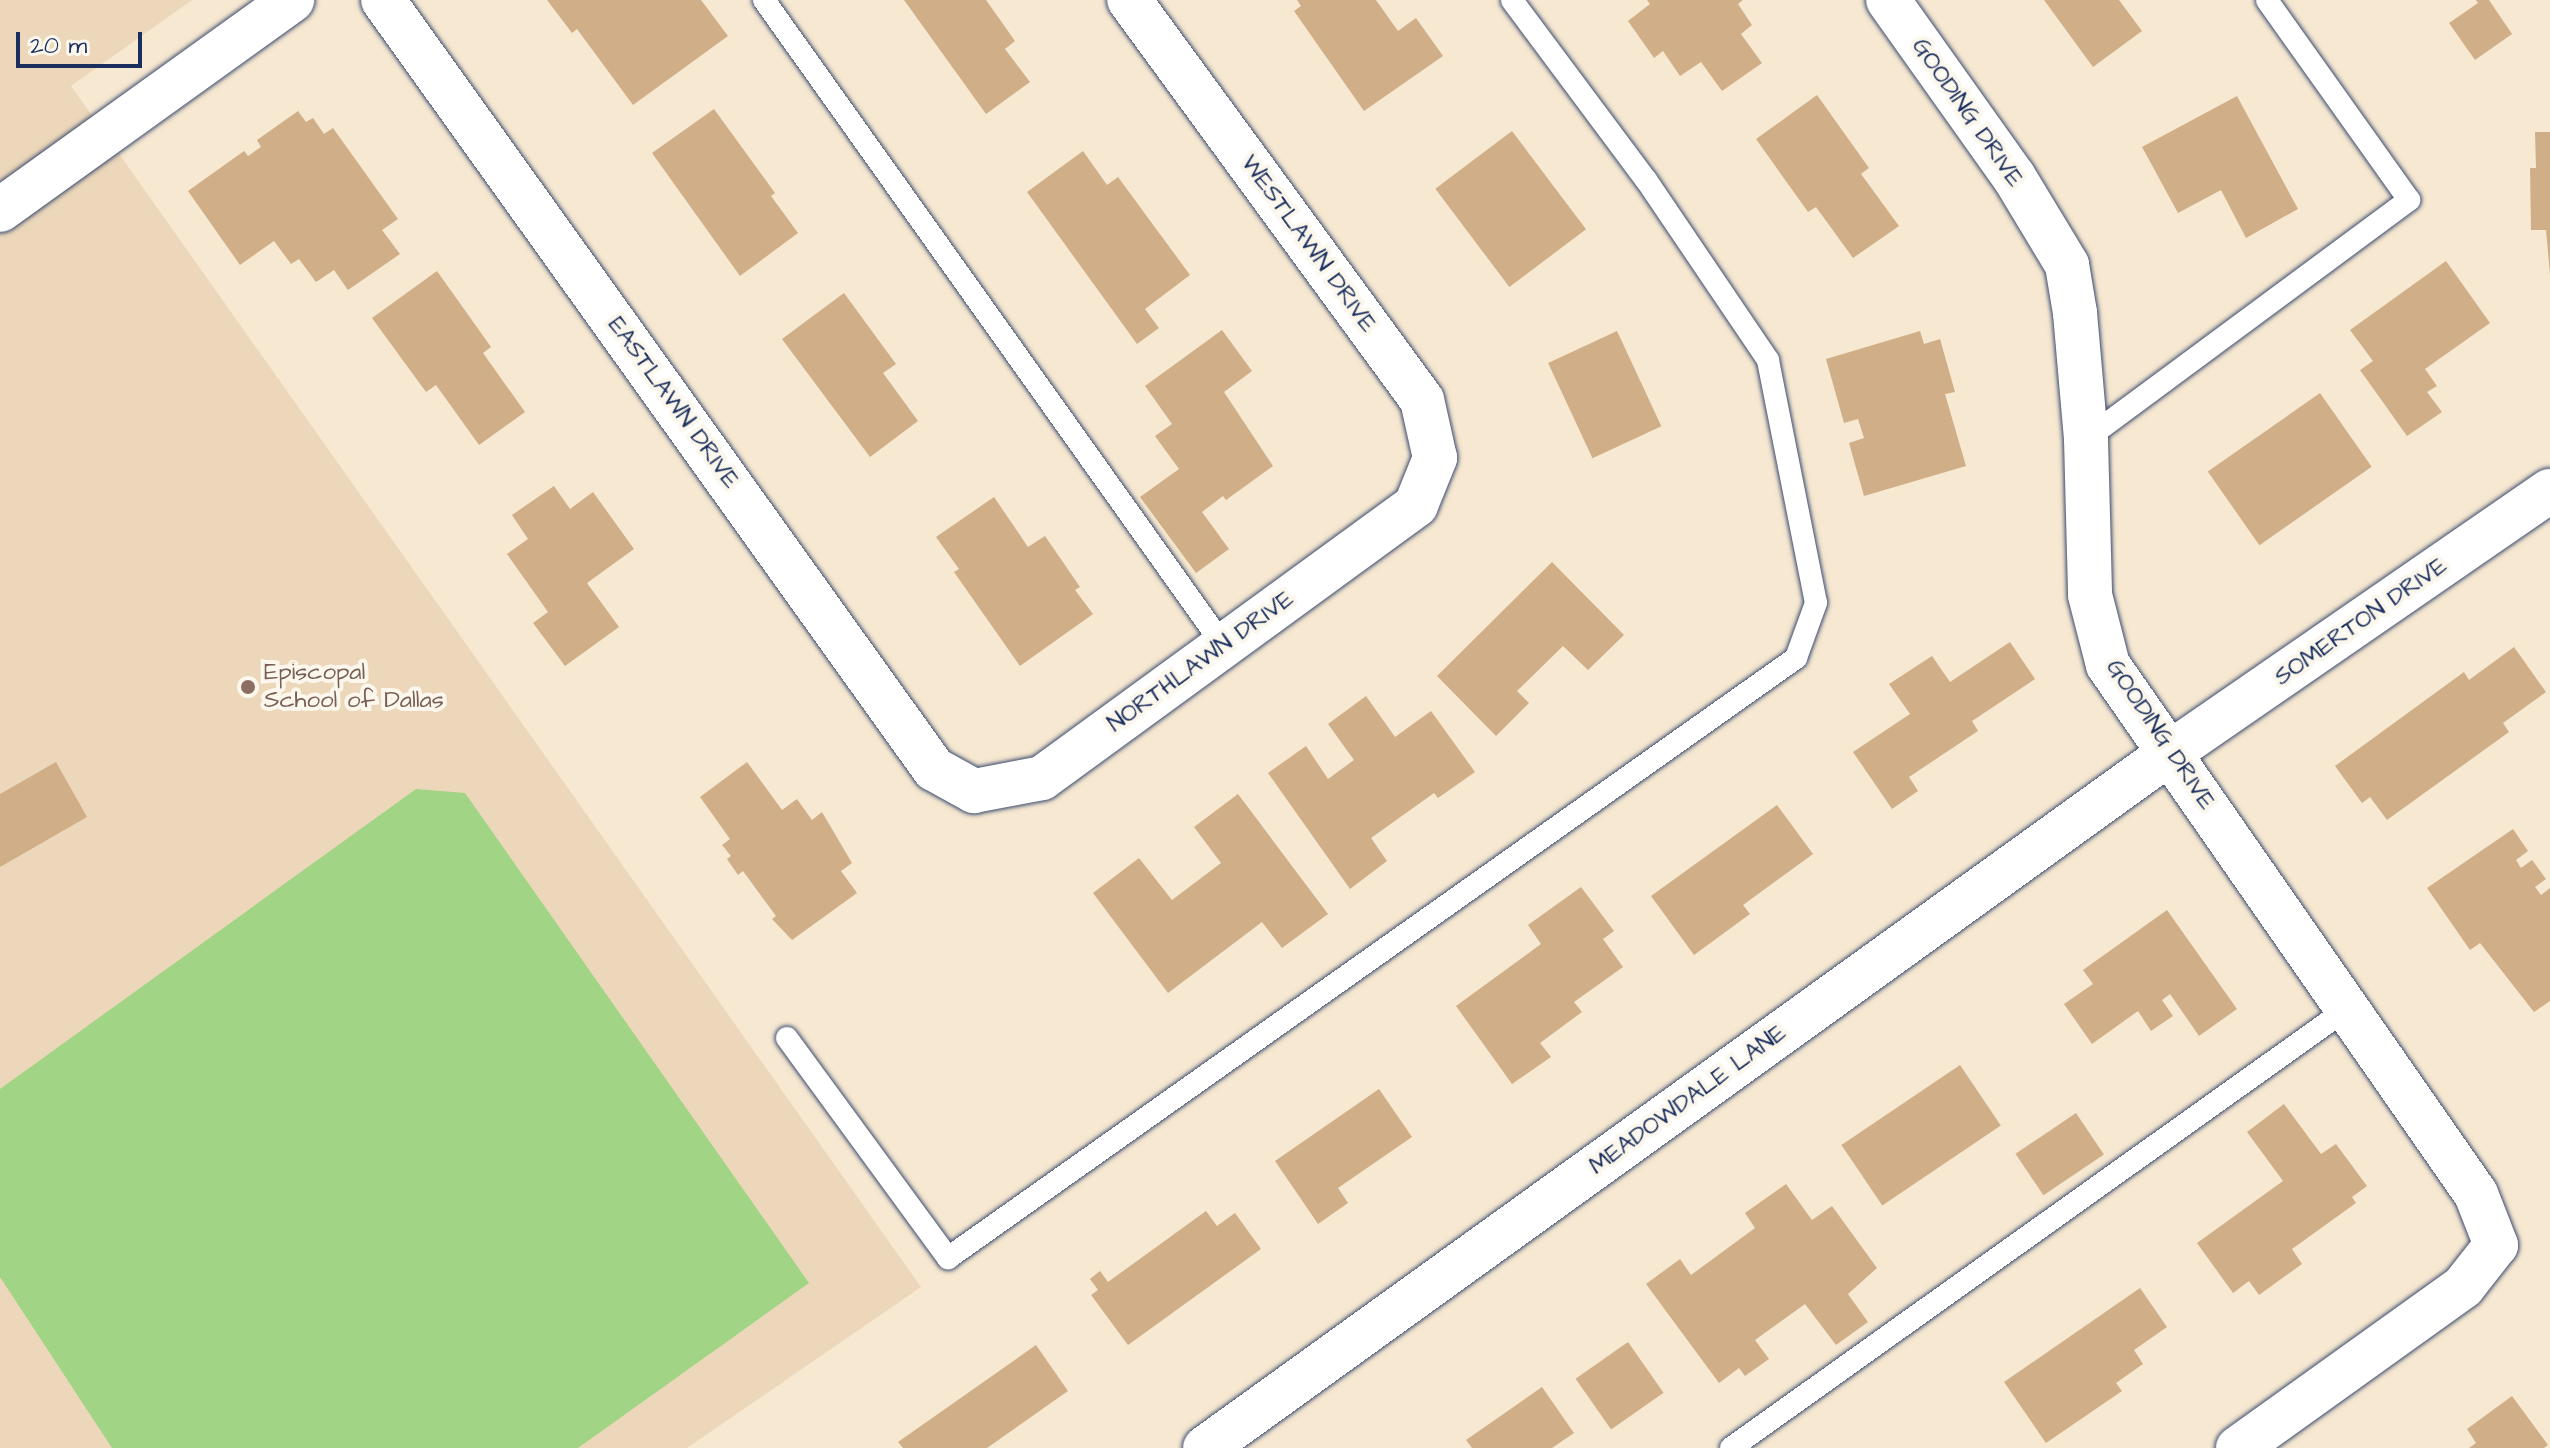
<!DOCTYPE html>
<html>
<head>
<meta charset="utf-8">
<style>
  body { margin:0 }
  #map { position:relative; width:2550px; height:1448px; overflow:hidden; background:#f6e8d1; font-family:"Architects Daughter",sans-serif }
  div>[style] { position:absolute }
  .built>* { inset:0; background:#ecd7ba }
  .green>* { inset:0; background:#a1d484 }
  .building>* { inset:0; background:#d0af88; transform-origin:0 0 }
  .roads { filter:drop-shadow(0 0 2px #3c4b6f) drop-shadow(0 0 2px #3c4b6f) }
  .lane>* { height:22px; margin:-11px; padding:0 11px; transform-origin:11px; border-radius:11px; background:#fff }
  .street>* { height:44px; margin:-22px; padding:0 22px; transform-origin:22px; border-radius:22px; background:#fff }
  .secondary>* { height:44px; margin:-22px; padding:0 22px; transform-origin:22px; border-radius:22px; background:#fff }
  .dots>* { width:22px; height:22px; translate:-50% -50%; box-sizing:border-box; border:4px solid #fbf7ec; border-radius:50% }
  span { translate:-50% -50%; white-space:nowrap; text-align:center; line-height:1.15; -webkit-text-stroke:8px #fbf7ec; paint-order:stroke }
  .street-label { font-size:24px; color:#1b2f5e }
  .education-label { font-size:24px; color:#785e54 }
  .left { translate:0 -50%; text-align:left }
  .scale { position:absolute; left:16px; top:32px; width:126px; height:36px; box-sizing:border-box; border:4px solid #1b2f5e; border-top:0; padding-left:10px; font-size:24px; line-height:28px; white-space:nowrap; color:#1b2f5e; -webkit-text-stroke:6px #fbf7ec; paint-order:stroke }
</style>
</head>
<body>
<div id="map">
  <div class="built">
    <div style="clip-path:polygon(0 0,192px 0,71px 86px,921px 1287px,687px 1448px,0 1448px)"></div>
  </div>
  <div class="green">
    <div style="clip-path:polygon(416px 789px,465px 793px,809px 1283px,578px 1448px,112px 1448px,0 1277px,0 1089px)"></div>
  </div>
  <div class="building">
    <div style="clip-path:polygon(547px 0,701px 0,728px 36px,633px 105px,577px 29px,572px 33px)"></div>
    <div style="clip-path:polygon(904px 0,986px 0,1015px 41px,1005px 49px,1030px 82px,986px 114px)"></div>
    <div style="clip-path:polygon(1297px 0,1376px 0,1398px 31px,1416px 18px,1443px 56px,1364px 111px,1294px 11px,1301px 6px)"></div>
    <div style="clip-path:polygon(1647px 0,1743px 0,1738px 4px,1752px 25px,1741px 34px,1762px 63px,1722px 91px,1701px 62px,1680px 76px,1663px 51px,1654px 58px,1628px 21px,1650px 4px)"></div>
    <div style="clip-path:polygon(2044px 0,2119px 0,2142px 31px,2093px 67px)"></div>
    <div style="clip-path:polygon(2476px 0,2489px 0,2512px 34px,2475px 60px,2449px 23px,2478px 3px)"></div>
    <div style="clip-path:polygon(1817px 95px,1869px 168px,1861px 174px,1899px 226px,1853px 258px,1816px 207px,1808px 212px,1756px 139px)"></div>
    <div style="clip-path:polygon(2237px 96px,2298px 209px,2246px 238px,2221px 190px,2178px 213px,2142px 147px)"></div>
    <div style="clip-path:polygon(714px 109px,775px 193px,771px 196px,798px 233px,740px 276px,652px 153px)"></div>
    <div style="clip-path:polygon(298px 111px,306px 122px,313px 118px,324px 134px,333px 128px,398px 219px,382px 230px,400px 254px,348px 290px,334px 270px,316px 282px,299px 259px,291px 264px,274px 241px,240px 265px,188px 191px,244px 151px,248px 156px,261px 147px,257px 140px)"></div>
    <div style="left:1512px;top:131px;width:123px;height:96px;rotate:53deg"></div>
    <div style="clip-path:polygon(2535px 132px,2550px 132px,2550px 274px,2546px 230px,2531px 230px,2530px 168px,2536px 168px)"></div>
    <div style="clip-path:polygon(1083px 151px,1107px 185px,1118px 177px,1190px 275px,1145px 309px,1159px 328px,1137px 344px,1027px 192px)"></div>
    <div style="clip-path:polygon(2446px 261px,2490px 323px,2425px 369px,2437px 386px,2427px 392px,2442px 412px,2407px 436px,2360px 370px,2373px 361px,2350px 330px)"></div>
    <div style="clip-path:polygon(437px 271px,491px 347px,483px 353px,525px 412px,479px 445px,436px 385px,426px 392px,372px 318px)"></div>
    <div style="clip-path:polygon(844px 293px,896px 364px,883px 373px,918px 421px,870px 457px,782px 339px)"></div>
    <div style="clip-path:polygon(1222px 330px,1252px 371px,1224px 392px,1273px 466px,1226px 500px,1223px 496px,1202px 512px,1229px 549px,1196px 573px,1140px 497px,1179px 469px,1155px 436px,1172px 424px,1145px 386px)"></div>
    <div style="left:1617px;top:331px;width:105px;height:76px;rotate:65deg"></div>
    <div style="clip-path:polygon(1920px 331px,1924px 344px,1940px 339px,1955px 392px,1945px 394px,1966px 466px,1864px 496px,1849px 443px,1864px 438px,1858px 419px,1844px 423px,1826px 359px)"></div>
    <div style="left:2320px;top:393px;width:90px;height:137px;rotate:55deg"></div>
    <div style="clip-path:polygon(554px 486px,570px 509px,593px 492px,634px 549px,587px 583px,619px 627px,565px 666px,533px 623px,548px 612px,507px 554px,528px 539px,512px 515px)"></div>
    <div style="clip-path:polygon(994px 497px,1028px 547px,1045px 536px,1080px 587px,1075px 590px,1093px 614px,1020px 666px,954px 572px,959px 569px,936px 537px)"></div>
    <div style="clip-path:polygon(1552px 562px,1624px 635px,1588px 670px,1563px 646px,1517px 691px,1529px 703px,1496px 736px,1437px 676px)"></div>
    <div style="clip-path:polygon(2010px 642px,2035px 679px,1972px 721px,1978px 731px,1909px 777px,1918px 791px,1892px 809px,1853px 752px,1910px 714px,1889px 684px,1932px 656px,1950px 682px)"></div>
    <div style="clip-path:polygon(2514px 647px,2546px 692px,2503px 723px,2509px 732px,2387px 820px,2370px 797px,2362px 803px,2335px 766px,2464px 672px,2469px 680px)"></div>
    <div style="clip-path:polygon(1366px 696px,1395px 737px,1431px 711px,1475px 772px,1438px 798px,1434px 793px,1371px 838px,1387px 861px,1350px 889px,1268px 773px,1306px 746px,1328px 779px,1354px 760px,1328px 724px)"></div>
    <div style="clip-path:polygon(56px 762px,87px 817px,0 867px,0 794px)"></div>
    <div style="clip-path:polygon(747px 762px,782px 810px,797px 799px,812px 820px,822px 812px,852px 863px,841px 871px,857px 893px,792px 940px,772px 919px,776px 916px,743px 871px,738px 875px,727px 859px,731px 856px,722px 845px,730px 839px,700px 797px)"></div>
    <div style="clip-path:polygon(1238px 794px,1328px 914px,1282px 948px,1262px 922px,1168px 993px,1093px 893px,1139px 858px,1172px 900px,1221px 863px,1194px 827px)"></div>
    <div style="clip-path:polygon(1777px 805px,1813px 854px,1743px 905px,1750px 914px,1694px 955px,1651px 896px)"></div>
    <div style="clip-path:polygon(2513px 829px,2528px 851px,2516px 860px,2521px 868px,2532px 860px,2546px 879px,2535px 887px,2541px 895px,2550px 888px,2550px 1001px,2534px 1012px,2480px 943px,2470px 950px,2427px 888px)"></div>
    <div style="clip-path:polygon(1581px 887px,1614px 931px,1603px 939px,1623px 967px,1574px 1002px,1582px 1012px,1540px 1043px,1551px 1057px,1512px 1084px,1456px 1006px,1541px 944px,1528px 925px)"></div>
    <div style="clip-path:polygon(2167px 910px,2237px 1009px,2199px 1036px,2170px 994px,2162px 1000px,2173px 1016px,2151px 1031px,2138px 1011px,2092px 1044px,2064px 1004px,2093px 984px,2083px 970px)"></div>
    <div style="left:1960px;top:1065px;width:73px;height:143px;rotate:56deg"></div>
    <div style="clip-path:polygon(1379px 1089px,1412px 1137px,1338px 1188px,1348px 1203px,1318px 1224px,1275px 1161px)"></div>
    <div style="clip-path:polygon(2284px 1104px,2321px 1154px,2336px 1144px,2367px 1186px,2352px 1197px,2356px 1203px,2292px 1249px,2302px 1264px,2259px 1295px,2249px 1281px,2233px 1293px,2197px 1243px,2283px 1181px,2247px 1132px)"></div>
    <div style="left:2076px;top:1113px;width:50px;height:73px;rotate:56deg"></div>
    <div style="clip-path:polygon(1786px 1184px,1812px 1220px,1832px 1206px,1877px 1268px,1848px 1294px,1868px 1322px,1836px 1345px,1805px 1304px,1755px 1340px,1769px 1359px,1745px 1376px,1739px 1368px,1719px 1383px,1646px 1284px,1680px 1259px,1691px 1275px,1755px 1228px,1745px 1213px)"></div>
    <div style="clip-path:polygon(1206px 1211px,1217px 1226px,1235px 1213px,1261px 1249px,1128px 1345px,1091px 1295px,1098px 1290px,1090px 1279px,1100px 1271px,1108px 1282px)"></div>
    <div style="clip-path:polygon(2140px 1288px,2167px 1327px,2134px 1350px,2143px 1364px,2116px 1383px,2122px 1391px,2046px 1443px,2004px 1382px)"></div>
    <div style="left:1628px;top:1342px;width:62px;height:64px;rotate:55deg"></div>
    <div style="clip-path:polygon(1036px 1345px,1068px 1391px,987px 1448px,903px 1448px,898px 1442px)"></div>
    <div style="clip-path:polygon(1542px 1387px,1574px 1433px,1552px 1448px,1472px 1448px,1466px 1440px)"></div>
    <div style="clip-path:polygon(2512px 1396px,2548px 1445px,2544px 1448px,2469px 1448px,2476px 1443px,2467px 1429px)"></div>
  </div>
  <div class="roads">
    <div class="lane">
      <div style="left:764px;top:0;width:792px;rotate:54.56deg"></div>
      <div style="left:2086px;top:439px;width:402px;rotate:-36.5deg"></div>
      <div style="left:2409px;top:200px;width:245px;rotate:-125.4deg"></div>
      <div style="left:787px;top:1038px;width:273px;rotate:53.8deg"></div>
      <div style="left:948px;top:1258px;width:1039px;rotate:-35.28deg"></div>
      <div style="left:1796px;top:658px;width:59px;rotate:-70deg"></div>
      <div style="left:1816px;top:603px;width:248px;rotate:-101.2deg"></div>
      <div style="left:1768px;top:360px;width:217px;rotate:-124.1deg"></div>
      <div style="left:1646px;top:180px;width:224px;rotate:-126.7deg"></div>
      <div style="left:1731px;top:1448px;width:758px;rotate:-35.49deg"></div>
    </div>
    <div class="street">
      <div style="left:383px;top:0;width:946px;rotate:54.38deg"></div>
      <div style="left:934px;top:769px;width:46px;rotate:28.8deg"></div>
      <div style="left:974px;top:791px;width:69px;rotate:-10.8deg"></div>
      <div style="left:1042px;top:778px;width:463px;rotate:-36.1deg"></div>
      <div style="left:1416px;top:505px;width:51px;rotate:-68deg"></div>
      <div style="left:1435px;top:458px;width:59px;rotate:-102.6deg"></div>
      <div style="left:1422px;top:400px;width:496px;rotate:-126.2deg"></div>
      <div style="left:1888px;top:0;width:217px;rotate:54.6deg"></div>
      <div style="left:2014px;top:177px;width:103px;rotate:58.9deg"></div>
      <div style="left:2067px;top:265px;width:49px;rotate:80.5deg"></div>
      <div style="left:2075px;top:313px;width:126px;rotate:85deg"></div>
      <div style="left:2086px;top:439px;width:156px;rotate:88.5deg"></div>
      <div style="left:2090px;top:595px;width:72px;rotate:75.6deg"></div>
      <div style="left:2108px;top:665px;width:644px;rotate:55.18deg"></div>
      <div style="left:2476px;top:1194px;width:55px;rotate:68.6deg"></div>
      <div style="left:2496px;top:1245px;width:53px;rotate:128.2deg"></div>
      <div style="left:2463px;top:1287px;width:277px;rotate:144.4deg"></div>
      <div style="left:1205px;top:1448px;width:1191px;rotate:-35.77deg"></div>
      <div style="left:2171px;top:752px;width:460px;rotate:-34.6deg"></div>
    </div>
    <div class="secondary">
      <div style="left:0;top:210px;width:360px;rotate:-35.7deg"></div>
    </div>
  </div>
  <div class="dots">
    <div style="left:248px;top:687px;background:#8d6e63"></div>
  </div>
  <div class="street-label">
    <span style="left:1967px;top:113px;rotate:55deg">GOODING DRIVE</span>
    <span style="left:1308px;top:244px;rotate:54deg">WESTLAWN DRIVE</span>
    <span style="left:673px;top:403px;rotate:54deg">EASTLAWN DRIVE</span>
    <span style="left:2361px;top:622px;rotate:-35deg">SOMERTON DRIVE</span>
    <span style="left:1201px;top:662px;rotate:-36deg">NORTHLAWN DRIVE</span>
    <span style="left:2160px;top:735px;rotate:56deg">GOODING DRIVE</span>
    <span style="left:1688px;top:1100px;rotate:-36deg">MEADOWDALE LANE</span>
  </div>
  <div class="education-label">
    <span class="left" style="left:264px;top:687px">Episcopal<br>School of Dallas</span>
  </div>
  <div class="scale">20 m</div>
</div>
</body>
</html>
